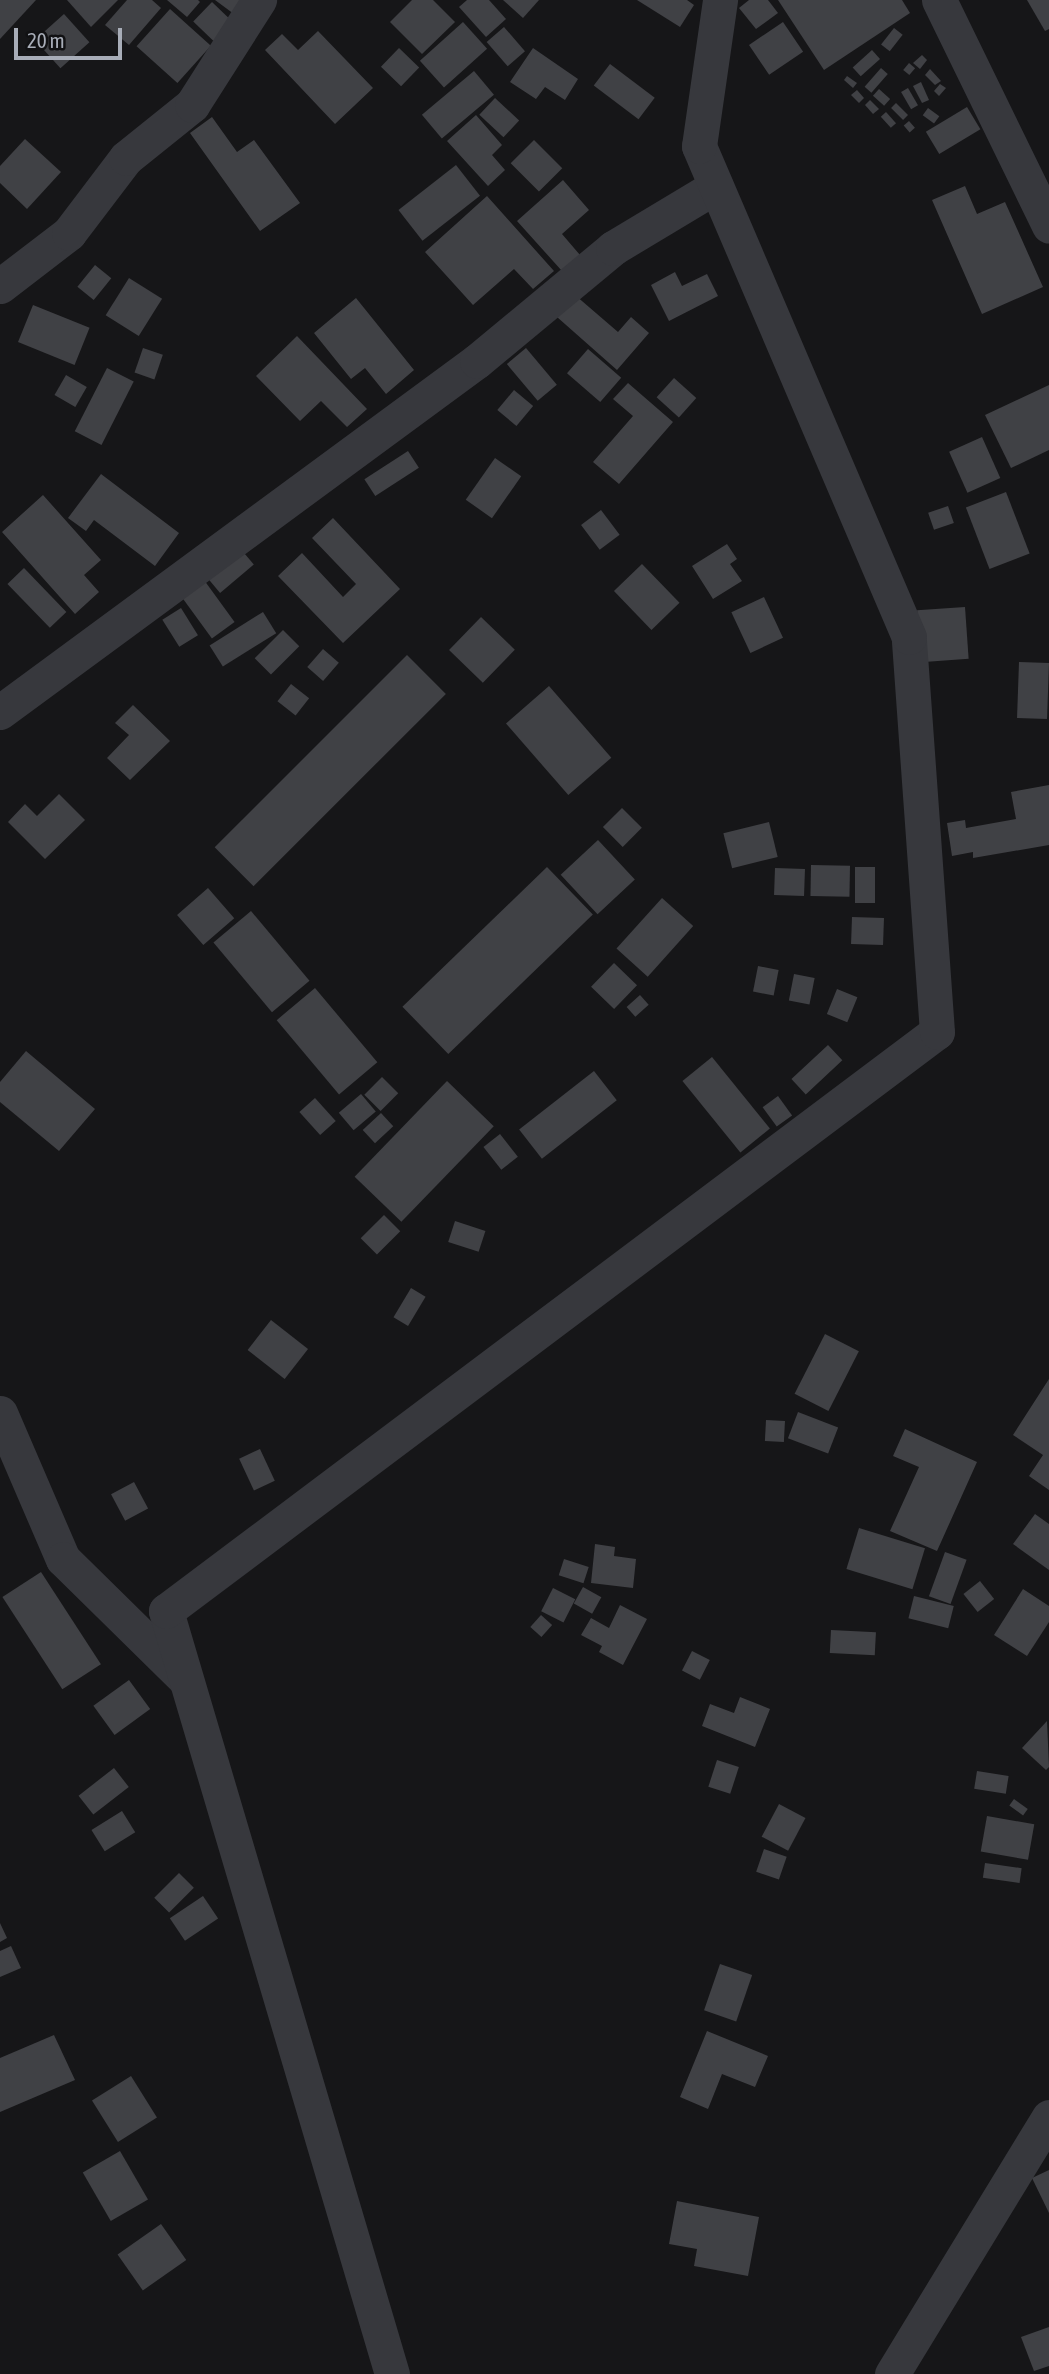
<!DOCTYPE html>
<html>
<head>
<meta charset="utf-8">
<style>
  body { margin:0 }
  #map { position:relative; width:1049px; height:2374px; overflow:hidden; background:#161618; font-family:"Asap Condensed",sans-serif }
  div>[style] { position:absolute }
  .building>* { inset:0; background:#404145; transform-origin:0 0 }
  .minor>* { height:35px; margin:-17.5px; padding:0 17.5px; transform-origin:17.5px; border-radius:17.5px; background:#37383d }
  span { translate:-50% -50%; white-space:nowrap; text-align:center; line-height:1.15; -webkit-text-stroke:5px #111113; paint-order:stroke }
  .scale { position:absolute; left:14px; top:28px; width:108px; height:32px; box-sizing:border-box; border:4px solid #a8adb8; border-top:0; padding-left:9px; font-size:21px; line-height:24px; white-space:nowrap; color:#a8adb8; -webkit-text-stroke:5px #111113; paint-order:stroke }
</style>
</head>
<body>
<div id="map">
  <div class="building">
    <div style="clip-path:polygon(0 0,36px 0,0 39px)"></div>
    <div style="clip-path:polygon(67px 0,118px 0,91px 27px)"></div>
    <div style="clip-path:polygon(127px 0,152px 0,161px 8px,129px 45px,105px 25px)"></div>
    <div style="clip-path:polygon(167px 0,198px 0,200px 2px,187px 17px)"></div>
    <div style="clip-path:polygon(215px 0,251px 0,238px 17px)"></div>
    <div style="clip-path:polygon(412px 0,433px 0,455px 22px,422px 54px,390px 22px)"></div>
    <div style="clip-path:polygon(467px 0,489px 0,506px 19px,486px 37px,459px 7px)"></div>
    <div style="clip-path:polygon(503px 0,539px 0,523px 18px)"></div>
    <div style="clip-path:polygon(637px 0,687px 0,694px 5px,680px 27px)"></div>
    <div style="clip-path:polygon(749px 0,768px 0,778px 13px,756px 29px,739px 8px)"></div>
    <div style="clip-path:polygon(778px 0,902px 0,910px 13px,824px 70px)"></div>
    <div style="clip-path:polygon(1027px 0,1049px 0,1049px 29px,1045px 31px)"></div>
    <div style="left:212px;top:2px;width:30px;height:27px;rotate:44deg"></div>
    <div style="left:170px;top:9px;width:55px;height:50px;rotate:42deg"></div>
    <div style="left:64px;top:14px;width:38px;height:39px;rotate:48deg"></div>
    <div style="left:463px;top:22px;width:36px;height:58px;rotate:48deg"></div>
    <div style="left:783px;top:22px;width:36px;height:41px;rotate:56deg"></div>
    <div style="left:504px;top:27px;width:32px;height:23px;rotate:49deg"></div>
    <div style="left:894px;top:28px;width:11px;height:21px;rotate:38deg"></div>
    <div style="clip-path:polygon(318px 31px,373px 88px,335px 124px,265px 50px,282px 34px,298px 50px)"></div>
    <div style="left:399px;top:48px;width:28px;height:26px;rotate:44deg"></div>
    <div style="clip-path:polygon(533px 48px,578px 79px,565px 100px,545px 87px,536px 99px,510px 82px)"></div>
    <div style="left:872px;top:50px;width:12px;height:26px;rotate:48deg"></div>
    <div style="clip-path:polygon(922px 55px,927px 60px,920px 69px,913px 63px)"></div>
    <div style="left:909px;top:63px;width:8px;height:9px;rotate:40deg"></div>
    <div style="left:610px;top:64px;width:56px;height:27px;rotate:37deg"></div>
    <div style="left:881px;top:68px;width:9px;height:25px;rotate:41deg"></div>
    <div style="clip-path:polygon(930px 69px,941px 81px,935px 85px,925px 75px)"></div>
    <div style="left:474px;top:71px;width:31px;height:68px;rotate:50deg"></div>
    <div style="clip-path:polygon(847px 76px,857px 83px,853px 88px,844px 80px)"></div>
    <div style="clip-path:polygon(921px 82px,929px 100px,922px 103px,913px 86px)"></div>
    <div style="clip-path:polygon(940px 84px,946px 88px,939px 96px,934px 91px)"></div>
    <div style="left:908px;top:88px;width:20px;height:8px;rotate:60deg"></div>
    <div style="left:879px;top:89px;width:15px;height:9px;rotate:42deg"></div>
    <div style="clip-path:polygon(857px 90px,864px 98px,859px 103px,851px 95px)"></div>
    <div style="left:495px;top:98px;width:33px;height:23px;rotate:43deg"></div>
    <div style="clip-path:polygon(870px 100px,879px 109px,873px 114px,865px 105px)"></div>
    <div style="left:896px;top:103px;width:17px;height:7px;rotate:45deg"></div>
    <div style="left:967px;top:107px;width:26px;height:48px;rotate:59deg"></div>
    <div style="left:928px;top:108px;width:14px;height:9px;rotate:36deg"></div>
    <div style="left:886px;top:112px;width:15px;height:7px;rotate:48deg"></div>
    <div style="clip-path:polygon(476px 115px,502px 145px,492px 155px,505px 170px,488px 186px,447px 141px)"></div>
    <div style="clip-path:polygon(212px 117px,237px 152px,254px 140px,300px 203px,260px 231px,190px 133px)"></div>
    <div style="left:909px;top:121px;width:9px;height:7px;rotate:49deg"></div>
    <div style="clip-path:polygon(25px 139px,61px 172px,27px 209px,0 183px,0 166px)"></div>
    <div style="left:534px;top:140px;width:40px;height:33px;rotate:45deg"></div>
    <div style="left:456px;top:165px;width:39px;height:73px;rotate:52deg"></div>
    <div style="clip-path:polygon(563px 180px,589px 210px,562px 234px,580px 255px,562px 271px,517px 221px)"></div>
    <div style="clip-path:polygon(965px 186px,977px 214px,1005px 202px,1043px 287px,982px 314px,932px 200px)"></div>
    <div style="clip-path:polygon(487px 196px,554px 271px,533px 289px,514px 269px,473px 305px,425px 252px)"></div>
    <div style="left:95px;top:265px;width:21px;height:28px;rotate:39deg"></div>
    <div style="clip-path:polygon(675px 272px,682px 286px,707px 274px,718px 296px,669px 321px,651px 285px)"></div>
    <div style="left:129px;top:278px;width:39px;height:44px;rotate:32deg"></div>
    <div style="clip-path:polygon(575px 295px,618px 332px,631px 317px,649px 333px,617px 370px,557px 317px)"></div>
    <div style="clip-path:polygon(356px 298px,414px 370px,386px 394px,365px 368px,351px 379px,314px 333px)"></div>
    <div style="left:33px;top:305px;width:61px;height:40px;rotate:22deg"></div>
    <div style="clip-path:polygon(297px 336px,367px 409px,347px 427px,321px 401px,300px 421px,256px 376px)"></div>
    <div style="left:143px;top:348px;width:21px;height:26px;rotate:19deg"></div>
    <div style="left:526px;top:348px;width:48px;height:25px;rotate:50deg"></div>
    <div style="left:588px;top:349px;width:44px;height:32px;rotate:41deg"></div>
    <div style="left:107px;top:368px;width:30px;height:71px;rotate:27deg"></div>
    <div style="left:66px;top:375px;width:24px;height:23px;rotate:30deg"></div>
    <div style="left:674px;top:378px;width:30px;height:26px;rotate:42deg"></div>
    <div style="clip-path:polygon(628px 383px,673px 422px,619px 484px,593px 462px,633px 416px,613px 399px)"></div>
    <div style="clip-path:polygon(1049px 385px,1049px 450px,1011px 468px,985px 415px)"></div>
    <div style="left:514px;top:390px;width:25px;height:26px;rotate:40deg"></div>
    <div style="left:982px;top:437px;width:45px;height:36px;rotate:66deg"></div>
    <div style="left:408px;top:451px;width:20px;height:52px;rotate:57deg"></div>
    <div style="left:495px;top:458px;width:32px;height:51px;rotate:35deg"></div>
    <div style="clip-path:polygon(101px 474px,179px 533px,155px 566px,94px 520px,86px 531px,68px 518px)"></div>
    <div style="left:1006px;top:492px;width:66px;height:43px;rotate:69deg"></div>
    <div style="clip-path:polygon(43px 495px,101px 560px,84px 575px,99px 592px,75px 614px,2px 532px)"></div>
    <div style="left:948px;top:506px;width:18px;height:21px;rotate:71deg"></div>
    <div style="left:601px;top:510px;width:31px;height:25px;rotate:53deg"></div>
    <div style="clip-path:polygon(333px 518px,400px 589px,343px 643px,278px 576px,302px 553px,343px 597px,356px 584px,312px 538px)"></div>
    <div style="clip-path:polygon(727px 544px,737px 559px,730px 564px,742px 581px,713px 599px,692px 566px)"></div>
    <div style="left:239px;top:547px;width:23px;height:44px;rotate:50deg"></div>
    <div style="left:642px;top:564px;width:54px;height:39px;rotate:46deg"></div>
    <div style="left:24px;top:568px;width:61px;height:23px;rotate:46deg"></div>
    <div style="left:204px;top:580px;width:52px;height:28px;rotate:54deg"></div>
    <div style="left:764px;top:597px;width:45px;height:36px;rotate:65deg"></div>
    <div style="left:965px;top:607px;width:52px;height:48px;rotate:86deg"></div>
    <div style="left:181px;top:608px;width:32px;height:22px;rotate:58deg"></div>
    <div style="left:263px;top:612px;width:25px;height:63px;rotate:58deg"></div>
    <div style="left:481px;top:617px;width:47px;height:46px;rotate:44deg"></div>
    <div style="left:283px;top:630px;width:23px;height:40px;rotate:45deg"></div>
    <div style="left:323px;top:649px;width:21px;height:24px;rotate:41deg"></div>
    <div style="left:407px;top:655px;width:55px;height:272px;rotate:45deg"></div>
    <div style="left:1019px;top:662px;width:30px;height:56px;rotate:2deg"></div>
    <div style="left:291px;top:684px;width:23px;height:22px;rotate:38deg"></div>
    <div style="left:549px;top:686px;width:95px;height:57px;rotate:49deg"></div>
    <div style="clip-path:polygon(133px 705px,170px 741px,130px 780px,107px 758px,129px 735px,115px 723px)"></div>
    <div style="clip-path:polygon(1049px 785px,1049px 845px,973px 858px,973px 852px,952px 856px,947px 823px,965px 820px,966px 828px,1016px 819px,1011px 792px)"></div>
    <div style="clip-path:polygon(59px 794px,85px 820px,45px 859px,8px 822px,25px 804px,37px 816px)"></div>
    <div style="left:622px;top:808px;width:28px;height:27px;rotate:45deg"></div>
    <div style="left:769px;top:822px;width:36px;height:47px;rotate:76deg"></div>
    <div style="left:598px;top:840px;width:54px;height:51px;rotate:47deg"></div>
    <div style="left:811px;top:865px;width:39px;height:31px;rotate:1deg"></div>
    <div style="left:547px;top:867px;width:66px;height:201px;rotate:46deg"></div>
    <div style="left:855px;top:867px;width:20px;height:36px"></div>
    <div style="left:775px;top:868px;width:30px;height:27px;rotate:2deg"></div>
    <div style="left:208px;top:888px;width:40px;height:41px;rotate:49deg"></div>
    <div style="left:662px;top:898px;width:42px;height:68px;rotate:42deg"></div>
    <div style="left:251px;top:911px;width:91px;height:49px;rotate:50deg"></div>
    <div style="left:852px;top:917px;width:32px;height:27px;rotate:2deg"></div>
    <div style="left:614px;top:963px;width:32px;height:33px;rotate:44deg"></div>
    <div style="left:758px;top:966px;width:21px;height:26px;rotate:11deg"></div>
    <div style="left:794px;top:974px;width:21px;height:27px;rotate:11deg"></div>
    <div style="left:315px;top:988px;width:97px;height:50px;rotate:50deg"></div>
    <div style="left:837px;top:989px;width:22px;height:27px;rotate:22deg"></div>
    <div style="left:640px;top:995px;width:13px;height:18px;rotate:48deg"></div>
    <div style="left:828px;top:1045px;width:21px;height:50px;rotate:47deg"></div>
    <div style="clip-path:polygon(26px 1051px,95px 1109px,59px 1151px,0 1102px,0 1082px)"></div>
    <div style="left:712px;top:1057px;width:92px;height:38px;rotate:51deg"></div>
    <div style="left:594px;top:1071px;width:37px;height:95px;rotate:52deg"></div>
    <div style="left:382px;top:1077px;width:23px;height:25px;rotate:45deg"></div>
    <div style="left:447px;top:1081px;width:65px;height:133px;rotate:44deg"></div>
    <div style="left:361px;top:1094px;width:23px;height:29px;rotate:50deg"></div>
    <div style="left:778px;top:1096px;width:24px;height:19px;rotate:54deg"></div>
    <div style="left:315px;top:1098px;width:31px;height:21px;rotate:48deg"></div>
    <div style="left:381px;top:1113px;width:18px;height:25px;rotate:47deg"></div>
    <div style="left:500px;top:1134px;width:29px;height:21px;rotate:52deg"></div>
    <div style="left:384px;top:1215px;width:23px;height:33px;rotate:45deg"></div>
    <div style="left:455px;top:1221px;width:32px;height:22px;rotate:18deg"></div>
    <div style="left:411px;top:1288px;width:17px;height:34px;rotate:31deg"></div>
    <div style="left:271px;top:1320px;width:47px;height:38px;rotate:38deg"></div>
    <div style="left:825px;top:1334px;width:38px;height:67px;rotate:27deg"></div>
    <div style="clip-path:polygon(1049px 1379px,1049px 1490px,1029px 1476px,1043px 1455px,1013px 1435px)"></div>
    <div style="left:798px;top:1412px;width:43px;height:28px;rotate:21deg"></div>
    <div style="left:766px;top:1420px;width:19px;height:21px;rotate:3deg"></div>
    <div style="clip-path:polygon(905px 1429px,977px 1462px,937px 1551px,890px 1531px,919px 1467px,893px 1456px)"></div>
    <div style="left:260px;top:1449px;width:35px;height:23px;rotate:65deg"></div>
    <div style="left:134px;top:1482px;width:30px;height:26px;rotate:62deg"></div>
    <div style="clip-path:polygon(1035px 1514px,1049px 1524px,1049px 1570px,1013px 1544px)"></div>
    <div style="left:859px;top:1528px;width:69px;height:43px;rotate:17deg"></div>
    <div style="clip-path:polygon(595px 1544px,615px 1547px,614px 1556px,636px 1559px,633px 1588px,591px 1583px)"></div>
    <div style="left:945px;top:1552px;width:23px;height:47px;rotate:20deg"></div>
    <div style="left:564px;top:1559px;width:26px;height:17px;rotate:18deg"></div>
    <div style="left:41px;top:1572px;width:110px;height:46px;rotate:57deg"></div>
    <div style="left:980px;top:1581px;width:23px;height:21px;rotate:52deg"></div>
    <div style="left:583px;top:1587px;width:21px;height:19px;rotate:29deg"></div>
    <div style="left:553px;top:1588px;width:25px;height:26px;rotate:27deg"></div>
    <div style="clip-path:polygon(1023px 1589px,1049px 1606px,1049px 1622px,1027px 1656px,994px 1635px)"></div>
    <div style="left:914px;top:1596px;width:41px;height:23px;rotate:14deg"></div>
    <div style="clip-path:polygon(620px 1605px,647px 1619px,623px 1665px,599px 1652px,602px 1646px,581px 1635px,591px 1618px,609px 1628px)"></div>
    <div style="left:541px;top:1615px;width:15px;height:16px;rotate:42deg"></div>
    <div style="left:831px;top:1630px;width:45px;height:23px;rotate:3deg"></div>
    <div style="left:692px;top:1651px;width:20px;height:22px;rotate:27deg"></div>
    <div style="left:129px;top:1680px;width:36px;height:44px;rotate:54deg"></div>
    <div style="clip-path:polygon(740px 1697px,770px 1709px,755px 1747px,702px 1726px,710px 1704px,734px 1713px)"></div>
    <div style="clip-path:polygon(1047px 1721px,1049px 1767px,1046px 1770px,1022px 1748px)"></div>
    <div style="left:717px;top:1760px;width:23px;height:28px;rotate:18deg"></div>
    <div style="left:114px;top:1768px;width:24px;height:45px;rotate:52deg"></div>
    <div style="left:977px;top:1771px;width:32px;height:18px;rotate:9deg"></div>
    <div style="left:1014px;top:1799px;width:17px;height:8px;rotate:36deg"></div>
    <div style="left:779px;top:1804px;width:30px;height:37px;rotate:28deg"></div>
    <div style="left:122px;top:1811px;width:25px;height:36px;rotate:58deg"></div>
    <div style="left:987px;top:1816px;width:48px;height:36px;rotate:10deg"></div>
    <div style="left:764px;top:1849px;width:24px;height:24px;rotate:19deg"></div>
    <div style="left:985px;top:1863px;width:37px;height:15px;rotate:8deg"></div>
    <div style="left:179px;top:1873px;width:21px;height:35px;rotate:45deg"></div>
    <div style="left:203px;top:1896px;width:27px;height:40px;rotate:56deg"></div>
    <div style="clip-path:polygon(0 1923px,7px 1938px,0 1942px)"></div>
    <div style="clip-path:polygon(11px 1946px,21px 1968px,0 1977px,0 1951px)"></div>
    <div style="left:720px;top:1964px;width:34px;height:49px;rotate:19deg"></div>
    <div style="clip-path:polygon(707px 2031px,768px 2056px,755px 2087px,722px 2074px,708px 2109px,680px 2097px)"></div>
    <div style="clip-path:polygon(54px 2035px,75px 2080px,0 2112px,0 2058px)"></div>
    <div style="left:131px;top:2076px;width:49px;height:46px;rotate:58deg"></div>
    <div style="left:120px;top:2151px;width:56px;height:43px;rotate:60deg"></div>
    <div style="clip-path:polygon(1049px 2170px,1049px 2213px,1032px 2178px)"></div>
    <div style="clip-path:polygon(677px 2201px,759px 2217px,748px 2276px,694px 2266px,697px 2249px,669px 2244px)"></div>
    <div style="left:161px;top:2224px;width:44px;height:53px;rotate:55deg"></div>
    <div style="clip-path:polygon(1049px 2327px,1049px 2366px,1034px 2371px,1021px 2337px)"></div>
  </div>
  <div class="minor">
    <div style="left:939px;top:0;width:251px;rotate:64deg"></div>
    <div style="left:0;top:286px;width:87px;rotate:-37.5deg"></div>
    <div style="left:69px;top:233px;width:94px;rotate:-52.8deg"></div>
    <div style="left:126px;top:158px;width:85px;rotate:-38.8deg"></div>
    <div style="left:192px;top:105px;width:125px;rotate:-57.5deg"></div>
    <div style="left:0;top:712px;width:592px;rotate:-36.35deg"></div>
    <div style="left:477px;top:361px;width:177px;rotate:-39.7deg"></div>
    <div style="left:613px;top:248px;width:120px;rotate:-31deg"></div>
    <div style="left:0;top:1413px;width:159px;rotate:66.7deg"></div>
    <div style="left:63px;top:1559px;width:170px;rotate:44.5deg"></div>
    <div style="left:392px;top:2374px;width:796px;rotate:-106.5deg"></div>
    <div style="left:166px;top:1611px;width:964px;rotate:-36.91deg"></div>
    <div style="left:937px;top:1032px;width:396px;rotate:-94.1deg"></div>
    <div style="left:909px;top:637px;width:534px;rotate:-113.16deg"></div>
    <div style="left:699px;top:146px;width:148px;rotate:-81.8deg"></div>
    <div style="left:892px;top:2374px;width:301px;rotate:-58.6deg"></div>
  </div>
  <div class="scale">20 m</div>
</div>
</body>
</html>
